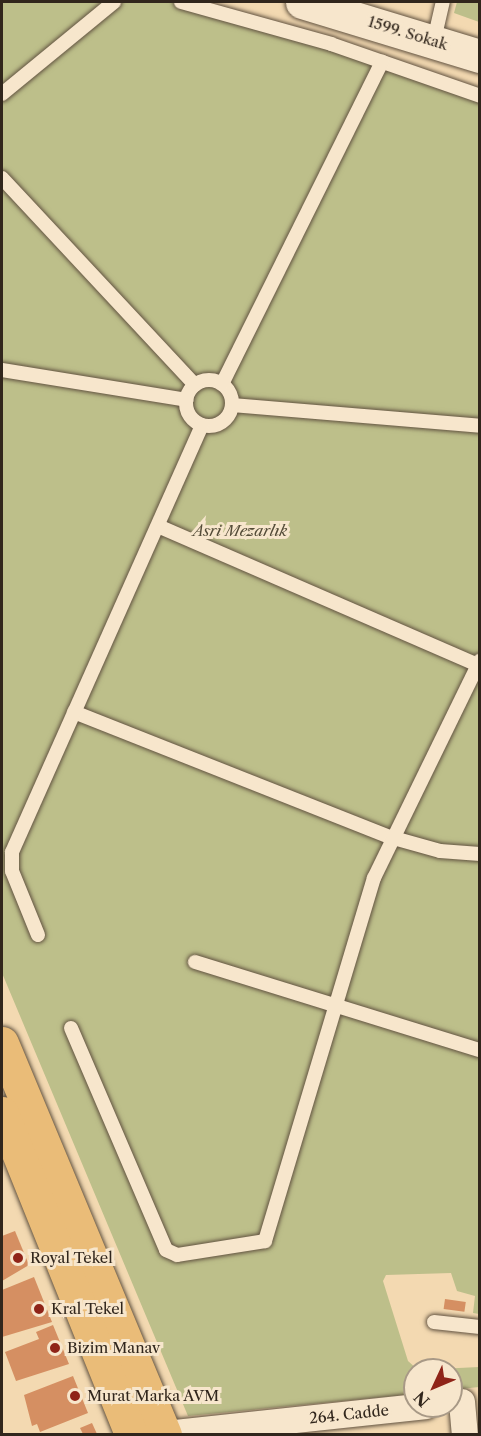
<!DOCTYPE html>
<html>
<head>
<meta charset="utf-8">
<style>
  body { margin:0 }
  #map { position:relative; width:481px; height:1436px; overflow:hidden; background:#f3d9b1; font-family:"Libre Caslon Text",serif }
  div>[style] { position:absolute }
  .green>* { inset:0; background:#bdbf8a }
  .building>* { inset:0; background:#d58f62; transform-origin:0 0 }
  .roads { filter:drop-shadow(0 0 2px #625341) drop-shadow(0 0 2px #625341) }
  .service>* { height:14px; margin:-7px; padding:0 7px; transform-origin:7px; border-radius:7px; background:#f7e6cc }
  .service>.ring { margin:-7px; padding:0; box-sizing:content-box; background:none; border:14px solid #f7e6cc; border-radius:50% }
  .minor>* { height:26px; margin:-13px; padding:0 13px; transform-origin:13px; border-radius:13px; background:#f7e6cc }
  .tertiary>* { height:33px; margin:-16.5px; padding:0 16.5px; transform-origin:16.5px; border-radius:16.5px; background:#f7e6cc }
  .primary>* { height:33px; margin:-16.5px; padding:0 16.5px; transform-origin:16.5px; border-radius:16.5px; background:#eabc78 }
  .dots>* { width:16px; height:16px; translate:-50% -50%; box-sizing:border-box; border:3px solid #f7e6cc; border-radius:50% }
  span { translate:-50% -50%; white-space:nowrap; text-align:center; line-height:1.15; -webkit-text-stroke:6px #f7e6cc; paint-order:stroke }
  .street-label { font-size:15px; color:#31261c }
  .park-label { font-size:15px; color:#544c38; font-style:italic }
  .poi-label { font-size:15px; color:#31261c }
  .left { translate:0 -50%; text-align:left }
  .frame { position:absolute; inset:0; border:3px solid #31261c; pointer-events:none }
  .north { position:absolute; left:403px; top:1358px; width:60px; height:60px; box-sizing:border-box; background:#f7e6cc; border:2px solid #a89986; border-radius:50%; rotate:226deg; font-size:16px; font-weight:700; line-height:24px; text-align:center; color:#31261c }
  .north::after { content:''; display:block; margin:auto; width:21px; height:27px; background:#8f2418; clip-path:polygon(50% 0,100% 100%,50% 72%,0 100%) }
</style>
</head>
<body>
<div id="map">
  <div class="green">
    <div style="clip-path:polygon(2px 2px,203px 2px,479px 88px,479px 1314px,473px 1313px,475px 1296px,457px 1291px,451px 1273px,386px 1275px,383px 1281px,408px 1361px,418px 1370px,479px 1367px,479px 1387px,451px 1390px,451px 1370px,415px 1370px,415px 1394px,188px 1416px,2px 973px)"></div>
    <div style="clip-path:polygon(457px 2px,479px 2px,479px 22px,454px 13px)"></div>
  </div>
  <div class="building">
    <div style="clip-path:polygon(15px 1231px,29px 1265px,2px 1281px,2px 1236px)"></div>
    <div style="clip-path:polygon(34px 1277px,52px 1322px,2px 1337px,2px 1290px)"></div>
    <div style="left:445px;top:1299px;width:21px;height:10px;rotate:8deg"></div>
    <div style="clip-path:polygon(53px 1325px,69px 1364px,16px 1381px,5px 1352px,39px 1339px,36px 1332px)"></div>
    <div style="clip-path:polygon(73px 1376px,88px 1413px,40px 1432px,37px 1424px,32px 1426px,24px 1395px)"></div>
    <div style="clip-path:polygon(92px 1423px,97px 1434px,83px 1434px,80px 1428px)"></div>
  </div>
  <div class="roads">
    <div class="service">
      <div style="left:181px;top:2px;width:156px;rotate:15.6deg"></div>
      <div style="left:331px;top:44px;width:158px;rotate:19.2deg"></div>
      <div style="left:434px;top:40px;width:39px;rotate:-77deg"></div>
      <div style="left:2px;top:94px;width:145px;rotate:-39.4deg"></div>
      <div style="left:2px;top:178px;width:283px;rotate:47deg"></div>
      <div style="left:2px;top:370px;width:187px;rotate:9.2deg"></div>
      <div class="ring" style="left:186px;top:380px;width:32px;height:32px"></div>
      <div style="left:222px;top:384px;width:360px;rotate:-63.6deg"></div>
      <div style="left:232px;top:405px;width:249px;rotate:4.8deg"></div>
      <div style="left:158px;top:526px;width:349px;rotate:23.5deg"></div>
      <div style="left:74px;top:712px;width:340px;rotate:21.6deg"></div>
      <div style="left:390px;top:837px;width:52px;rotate:15.6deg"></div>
      <div style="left:440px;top:851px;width:40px;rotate:4.3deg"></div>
      <div style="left:38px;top:935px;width:69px;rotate:-112.1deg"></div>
      <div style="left:12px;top:871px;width:19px;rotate:-90deg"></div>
      <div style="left:12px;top:852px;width:467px;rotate:-66deg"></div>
      <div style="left:195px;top:962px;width:298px;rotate:17.2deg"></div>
      <div style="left:71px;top:1028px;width:241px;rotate:66.8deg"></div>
      <div style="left:166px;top:1250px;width:12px;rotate:24deg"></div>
      <div style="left:177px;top:1255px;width:89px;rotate:-9deg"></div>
      <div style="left:265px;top:1241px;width:379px;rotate:-73.3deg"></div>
      <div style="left:374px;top:878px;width:242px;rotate:-64deg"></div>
      <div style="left:434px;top:1322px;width:46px;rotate:6.2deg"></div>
    </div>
    <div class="minor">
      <div style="left:462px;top:1402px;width:32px;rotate:85deg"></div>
      <div style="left:165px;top:1434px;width:262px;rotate:-6.1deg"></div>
    </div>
    <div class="tertiary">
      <div style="left:302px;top:2px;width:186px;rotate:16.9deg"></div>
    </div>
    <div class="primary">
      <div style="left:2px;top:1043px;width:424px;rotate:67.4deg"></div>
      <div style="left:2px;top:1113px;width:346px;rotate:68.1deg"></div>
    </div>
  </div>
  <div class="dots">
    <div style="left:18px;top:1258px;background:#8f2418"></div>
    <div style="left:39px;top:1309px;background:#8f2418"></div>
    <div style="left:55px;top:1348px;background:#8f2418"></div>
    <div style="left:75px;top:1396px;background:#8f2418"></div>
  </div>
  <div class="street-label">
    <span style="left:408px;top:33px;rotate:17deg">1599. Sokak</span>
    <span style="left:349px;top:1414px;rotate:-6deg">264. Cadde</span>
  </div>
  <div class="park-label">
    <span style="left:240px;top:531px">Asri Mezarlık</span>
  </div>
  <div class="poi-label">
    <span class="left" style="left:30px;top:1258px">Royal Tekel</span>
    <span class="left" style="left:51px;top:1309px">Kral Tekel</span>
    <span class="left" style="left:67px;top:1348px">Bizim Manav</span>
    <span class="left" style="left:87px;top:1396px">Murat Marka AVM</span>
  </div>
  <div class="frame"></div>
  <div class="north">N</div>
</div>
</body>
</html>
